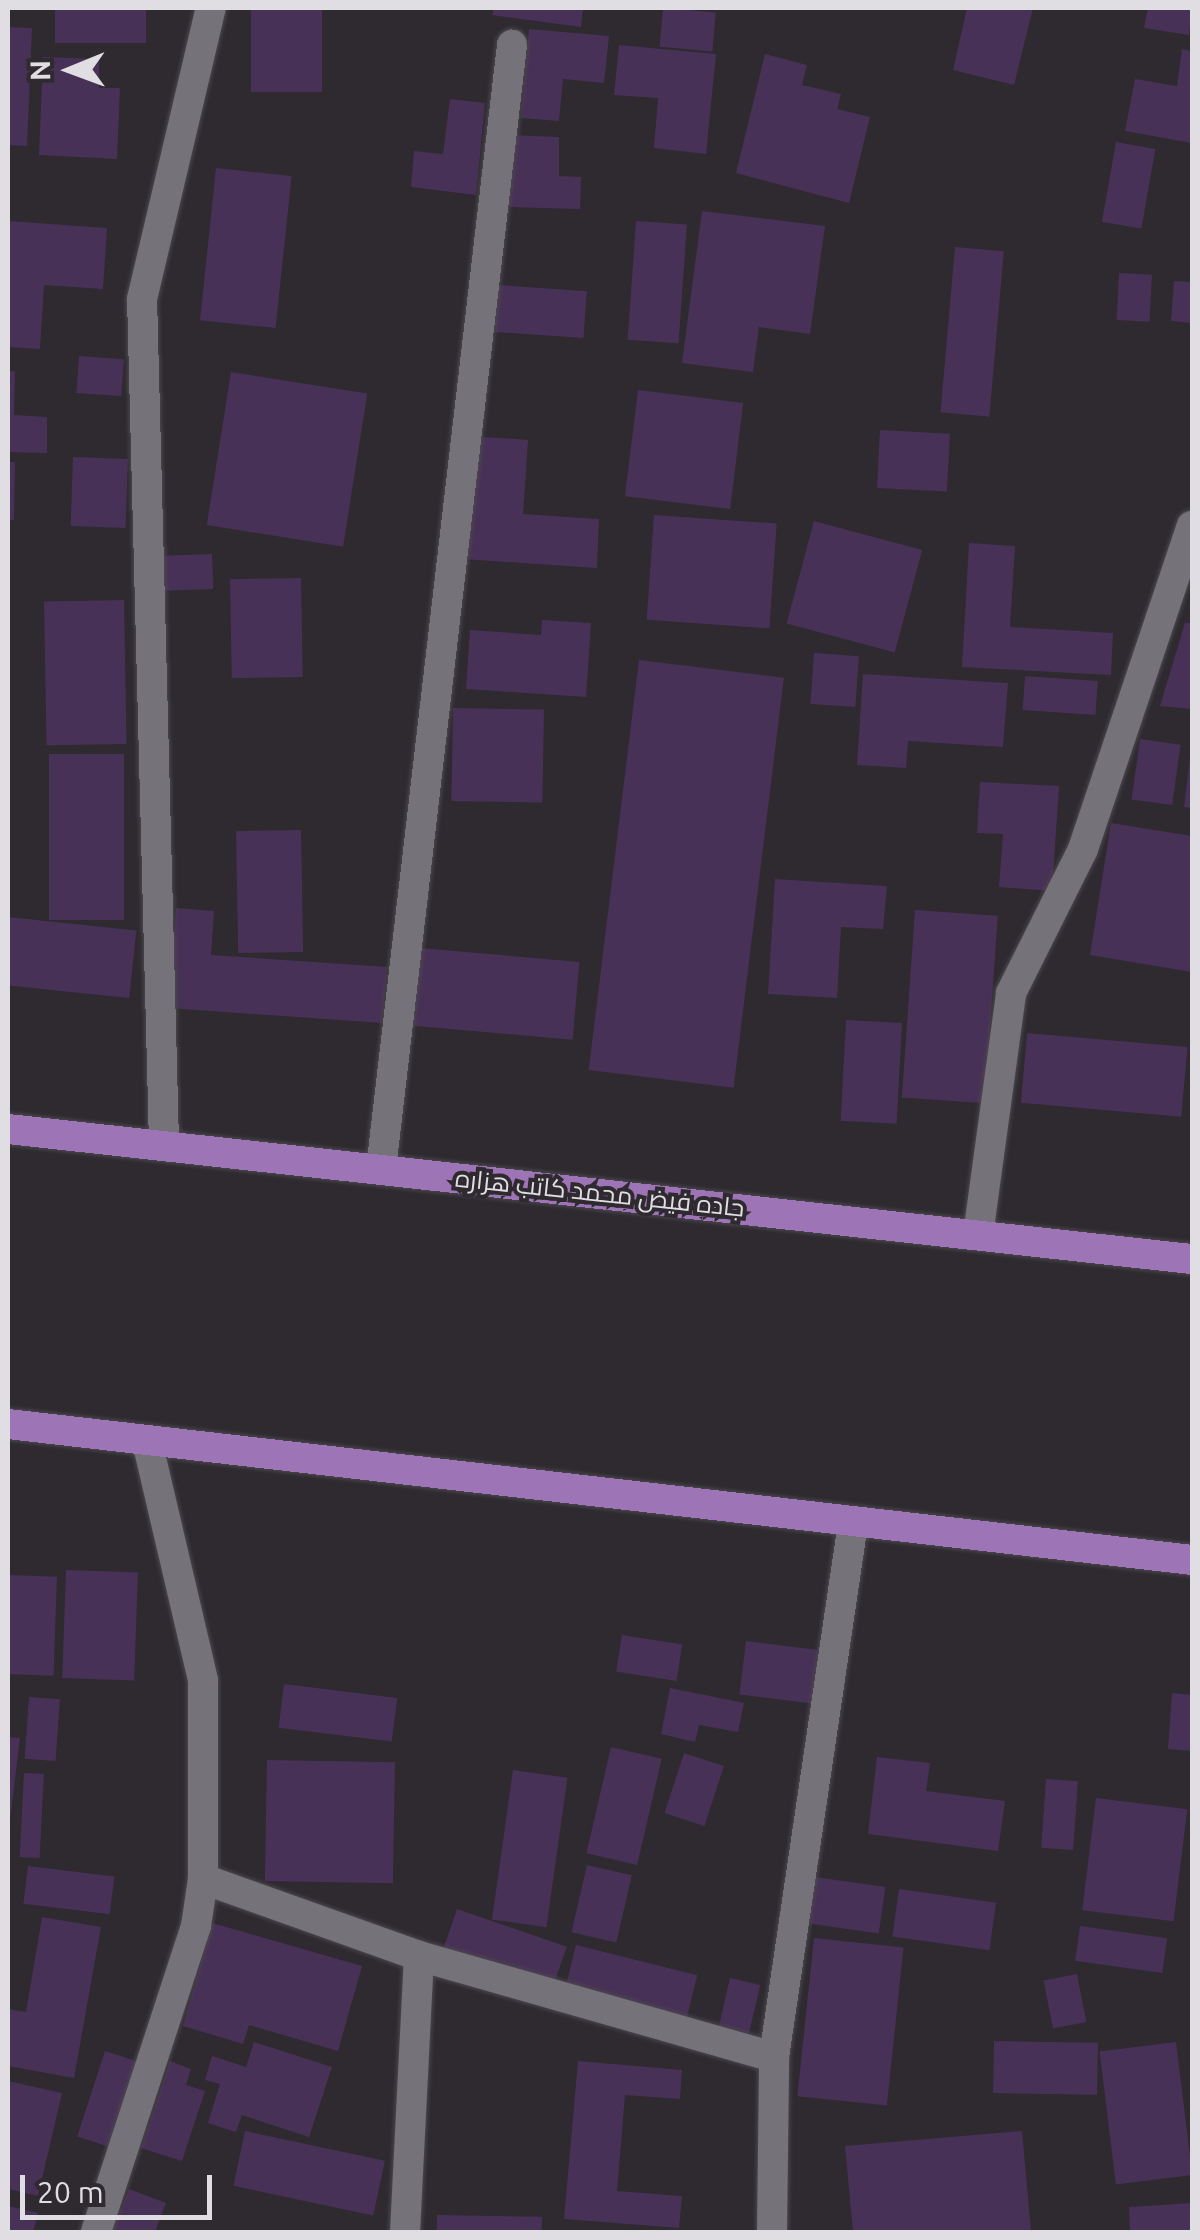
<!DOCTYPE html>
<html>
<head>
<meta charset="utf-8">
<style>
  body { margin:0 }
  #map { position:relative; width:1200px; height:2240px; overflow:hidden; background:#2e2a30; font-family:Ubuntu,Cairo,sans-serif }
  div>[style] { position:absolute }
  .building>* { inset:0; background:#483157; transform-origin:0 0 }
  .roads { filter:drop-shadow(0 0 2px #4b484d) drop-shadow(0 0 2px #4b484d) }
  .street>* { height:30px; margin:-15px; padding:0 15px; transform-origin:15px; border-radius:15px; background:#767279 }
  .primary>* { height:30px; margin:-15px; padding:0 15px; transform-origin:15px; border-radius:15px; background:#9d75b6 }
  span { translate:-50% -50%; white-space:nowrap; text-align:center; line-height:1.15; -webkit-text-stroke:8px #2e2a30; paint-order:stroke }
  .street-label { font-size:25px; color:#e0dee2 }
  .frame { position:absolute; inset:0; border:10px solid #e0dee2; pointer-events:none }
  .north { position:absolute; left:20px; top:20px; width:100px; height:100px; -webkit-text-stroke:8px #2e2a30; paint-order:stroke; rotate:269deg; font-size:28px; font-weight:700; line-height:40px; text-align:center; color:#e0dee2 }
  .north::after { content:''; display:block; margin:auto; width:35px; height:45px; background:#e0dee2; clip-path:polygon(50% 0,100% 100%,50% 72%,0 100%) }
  .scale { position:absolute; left:20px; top:2175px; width:192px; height:45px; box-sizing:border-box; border:5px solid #e0dee2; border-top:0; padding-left:12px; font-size:30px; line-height:35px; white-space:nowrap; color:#e0dee2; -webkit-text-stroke:8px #2e2a30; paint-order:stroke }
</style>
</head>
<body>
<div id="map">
  <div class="building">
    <div style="left:55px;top:8px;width:91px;height:35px"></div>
    <div style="left:251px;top:8px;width:71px;height:84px"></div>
    <div style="clip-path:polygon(494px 8px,583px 8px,581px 27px,492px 15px)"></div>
    <div style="left:663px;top:8px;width:53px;height:39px;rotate:5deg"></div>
    <div style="clip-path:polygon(967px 8px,1033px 8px,1014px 85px,953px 70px)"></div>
    <div style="clip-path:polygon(1148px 8px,1192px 8px,1189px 35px,1144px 28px)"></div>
    <div style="clip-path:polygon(8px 27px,32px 28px,27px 146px,8px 145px)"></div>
    <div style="clip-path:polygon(529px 29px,609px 36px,604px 83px,563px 79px,559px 121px,521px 118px)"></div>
    <div style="clip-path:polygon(619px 45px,716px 54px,706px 154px,654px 148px,658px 98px,614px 95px)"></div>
    <div style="clip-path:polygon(1182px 49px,1192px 51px,1192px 143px,1125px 131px,1135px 79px,1177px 86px)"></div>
    <div style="clip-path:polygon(765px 54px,807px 65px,802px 85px,841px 94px,837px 109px,870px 117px,849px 203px,736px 173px)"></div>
    <div style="clip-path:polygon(43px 57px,99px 59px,99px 88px,120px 88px,117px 159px,39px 155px)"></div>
    <div style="clip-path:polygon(450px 99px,485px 103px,476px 195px,411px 187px,414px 151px,443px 154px)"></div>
    <div style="clip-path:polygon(511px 135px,559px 137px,559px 176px,581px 177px,580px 209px,508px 207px)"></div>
    <div style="left:1116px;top:142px;width:40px;height:81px;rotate:10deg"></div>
    <div style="left:216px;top:168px;width:76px;height:153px;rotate:6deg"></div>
    <div style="clip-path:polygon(702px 211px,825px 226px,810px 334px,759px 327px,753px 372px,682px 363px)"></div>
    <div style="clip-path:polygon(8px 221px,107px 228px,103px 289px,44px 285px,40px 349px,8px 347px)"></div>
    <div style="left:636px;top:221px;width:51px;height:119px;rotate:4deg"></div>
    <div style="left:955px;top:247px;width:49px;height:166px;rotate:5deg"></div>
    <div style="left:1119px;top:273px;width:33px;height:47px;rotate:3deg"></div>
    <div style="clip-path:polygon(1174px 281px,1192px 282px,1192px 323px,1171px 321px)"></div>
    <div style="left:498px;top:285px;width:89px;height:47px;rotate:4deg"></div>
    <div style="left:79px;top:356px;width:45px;height:37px;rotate:4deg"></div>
    <div style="clip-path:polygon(8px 371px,15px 371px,14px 415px,47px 417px,47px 453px,8px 452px)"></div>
    <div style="left:231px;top:372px;width:138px;height:155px;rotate:9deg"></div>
    <div style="left:638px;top:390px;width:106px;height:107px;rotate:7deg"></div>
    <div style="left:880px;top:430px;width:70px;height:58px;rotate:3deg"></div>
    <div style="clip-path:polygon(471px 436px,528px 440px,523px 514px,599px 519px,597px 568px,463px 559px)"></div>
    <div style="left:73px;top:457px;width:55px;height:69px;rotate:2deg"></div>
    <div style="clip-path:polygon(8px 462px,15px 462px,14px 520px,8px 520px)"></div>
    <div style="left:654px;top:515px;width:123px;height:105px;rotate:4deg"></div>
    <div style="left:814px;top:521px;width:112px;height:106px;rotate:15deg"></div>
    <div style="clip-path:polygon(969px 543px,1015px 546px,1010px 627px,1113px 633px,1111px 675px,962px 667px)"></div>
    <div style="left:212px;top:554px;width:35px;height:56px;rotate:88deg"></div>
    <div style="left:301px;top:578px;width:99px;height:71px;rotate:89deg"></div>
    <div style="left:124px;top:600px;width:144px;height:80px;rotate:89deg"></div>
    <div style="clip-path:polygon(542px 620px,591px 623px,586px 697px,466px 689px,470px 630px,541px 635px)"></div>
    <div style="clip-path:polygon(1185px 623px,1192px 623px,1192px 709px,1160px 706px)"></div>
    <div style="left:814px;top:653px;width:45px;height:51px;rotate:4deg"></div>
    <div style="left:639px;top:660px;width:146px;height:413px;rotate:7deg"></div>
    <div style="clip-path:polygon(863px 674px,1008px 683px,1003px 747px,908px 741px,906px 768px,857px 765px)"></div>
    <div style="left:1025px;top:676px;width:73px;height:34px;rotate:4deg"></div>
    <div style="left:453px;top:708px;width:91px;height:93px;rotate:1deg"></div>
    <div style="left:1140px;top:739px;width:41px;height:61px;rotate:8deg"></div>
    <div style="left:49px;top:754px;width:75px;height:166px"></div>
    <div style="clip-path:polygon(1190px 758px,1192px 759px,1192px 808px,1184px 807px)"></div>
    <div style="clip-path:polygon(980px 782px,1059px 786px,1052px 891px,999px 887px,1003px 834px,977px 833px)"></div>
    <div style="clip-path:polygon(1111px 823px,1192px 836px,1192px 972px,1090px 955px)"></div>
    <div style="left:301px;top:830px;width:122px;height:65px;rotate:89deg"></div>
    <div style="clip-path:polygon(775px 879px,887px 886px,883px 929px,841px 927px,837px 998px,768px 994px)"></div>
    <div style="clip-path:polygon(176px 908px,214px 911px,211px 955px,387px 967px,382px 1023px,169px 1008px)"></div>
    <div style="left:915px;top:910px;width:83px;height:188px;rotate:4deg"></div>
    <div style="left:8px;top:917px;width:129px;height:68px;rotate:6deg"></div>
    <div style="left:420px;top:948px;width:160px;height:78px;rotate:5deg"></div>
    <div style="left:846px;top:1020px;width:56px;height:101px;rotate:3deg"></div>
    <div style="left:1027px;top:1033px;width:161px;height:70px;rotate:5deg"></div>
    <div style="left:66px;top:1570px;width:72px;height:108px;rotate:2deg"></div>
    <div style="left:8px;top:1575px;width:49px;height:99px;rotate:2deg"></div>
    <div style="left:622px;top:1635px;width:61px;height:37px;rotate:9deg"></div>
    <div style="left:746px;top:1641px;width:79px;height:54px;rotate:7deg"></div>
    <div style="left:284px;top:1684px;width:114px;height:44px;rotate:7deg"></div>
    <div style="clip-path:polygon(670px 1688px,744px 1703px,738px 1732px,699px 1725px,695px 1742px,661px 1734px)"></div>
    <div style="clip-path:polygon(1172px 1693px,1192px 1695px,1192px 1751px,1168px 1749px)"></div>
    <div style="left:29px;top:1697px;width:31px;height:62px;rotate:4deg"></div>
    <div style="clip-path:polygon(8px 1737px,20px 1738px,10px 1820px,8px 1819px)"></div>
    <div style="left:611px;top:1747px;width:52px;height:109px;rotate:13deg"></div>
    <div style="left:684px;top:1753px;width:42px;height:63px;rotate:18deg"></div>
    <div style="clip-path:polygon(877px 1757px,930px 1763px,926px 1791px,1005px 1801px,998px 1851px,868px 1834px)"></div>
    <div style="left:267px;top:1760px;width:128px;height:121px;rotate:1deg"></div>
    <div style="left:513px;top:1770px;width:55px;height:151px;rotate:8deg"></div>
    <div style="left:24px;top:1773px;width:20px;height:84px;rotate:3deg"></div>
    <div style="left:1046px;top:1779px;width:32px;height:69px;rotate:4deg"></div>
    <div style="left:1096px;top:1798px;width:92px;height:113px;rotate:7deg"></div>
    <div style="left:587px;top:1865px;width:46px;height:69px;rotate:13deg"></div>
    <div style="left:28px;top:1866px;width:87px;height:38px;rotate:7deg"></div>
    <div style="left:815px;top:1877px;width:71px;height:47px;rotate:8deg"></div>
    <div style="left:899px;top:1889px;width:98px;height:48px;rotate:8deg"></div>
    <div style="left:457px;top:1909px;width:116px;height:43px;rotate:19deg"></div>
    <div style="clip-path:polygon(42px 1917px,101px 1927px,74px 2078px,8px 2066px,8px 2009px,26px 2012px)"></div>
    <div style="clip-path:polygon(212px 1923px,362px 1966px,338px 2051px,249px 2025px,243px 2044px,183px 2026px)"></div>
    <div style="left:1080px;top:1926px;width:88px;height:35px;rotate:8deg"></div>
    <div style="left:814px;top:1938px;width:90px;height:159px;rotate:6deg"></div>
    <div style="left:576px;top:1945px;width:125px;height:45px;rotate:14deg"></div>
    <div style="left:1077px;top:1974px;width:49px;height:34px;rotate:79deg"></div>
    <div style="left:730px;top:1978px;width:31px;height:53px;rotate:13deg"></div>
    <div style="left:994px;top:2041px;width:104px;height:52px;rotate:1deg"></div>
    <div style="clip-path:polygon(254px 2042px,332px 2067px,309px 2137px,242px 2115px,236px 2132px,208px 2123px,220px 2084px,205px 2080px,212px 2056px,246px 2067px)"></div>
    <div style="left:1176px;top:2042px;width:134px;height:77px;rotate:83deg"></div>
    <div style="left:105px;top:2051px;width:33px;height:90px;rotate:18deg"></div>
    <div style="clip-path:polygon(170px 2061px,191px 2069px,186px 2085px,205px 2091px,182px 2161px,141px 2148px)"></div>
    <div style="clip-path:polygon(578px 2061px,682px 2070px,680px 2099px,625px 2095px,617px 2191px,682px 2196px,679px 2228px,564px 2219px)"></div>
    <div style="clip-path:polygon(8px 2081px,62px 2093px,38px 2196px,8px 2189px)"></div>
    <div style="left:245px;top:2131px;width:143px;height:56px;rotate:12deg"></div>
    <div style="clip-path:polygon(1022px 2131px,1031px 2232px,853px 2232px,845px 2146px)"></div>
    <div style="clip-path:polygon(129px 2189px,166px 2203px,155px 2232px,112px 2232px)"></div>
    <div style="clip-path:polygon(1192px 2203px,1192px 2232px,1130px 2232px,1129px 2207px)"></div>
    <div style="clip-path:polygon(8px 2206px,38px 2213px,33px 2232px,8px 2232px)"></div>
    <div style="left:437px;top:2215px;width:105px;height:17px;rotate:1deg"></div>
  </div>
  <div class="roads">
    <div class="street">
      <div style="left:164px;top:1143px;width:844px;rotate:-91.49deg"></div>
      <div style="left:142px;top:299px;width:299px;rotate:-76.7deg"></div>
      <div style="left:381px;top:1169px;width:1132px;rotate:-83.35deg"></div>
      <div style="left:978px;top:1235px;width:244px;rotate:-82.2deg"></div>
      <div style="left:1011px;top:993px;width:161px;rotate:-63.4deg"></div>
      <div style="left:1083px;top:849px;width:341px;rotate:-71.4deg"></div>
      <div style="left:203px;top:1879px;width:229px;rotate:19.6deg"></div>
      <div style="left:419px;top:1956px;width:369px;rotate:15.9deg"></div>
      <div style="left:96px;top:2232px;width:322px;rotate:-71.9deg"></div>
      <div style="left:196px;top:1926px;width:48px;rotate:-81.5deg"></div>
      <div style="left:203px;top:1879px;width:199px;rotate:-90deg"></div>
      <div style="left:203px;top:1680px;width:245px;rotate:-103.2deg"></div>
      <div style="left:405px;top:2232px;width:276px;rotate:-87.1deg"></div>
      <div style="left:772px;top:2232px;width:175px;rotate:-89.3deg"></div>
      <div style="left:774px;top:2057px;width:540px;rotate:-81.58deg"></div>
    </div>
    <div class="primary">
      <div style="left:8px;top:1129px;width:1191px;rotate:6.27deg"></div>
      <div style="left:8px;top:1424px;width:1192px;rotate:6.55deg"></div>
    </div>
  </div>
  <div class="street-label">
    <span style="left:600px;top:1193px;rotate:6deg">جاده فیض محمد کاتب هزاره</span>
  </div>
  <div class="frame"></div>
  <div class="north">N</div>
  <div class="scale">20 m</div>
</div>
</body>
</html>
